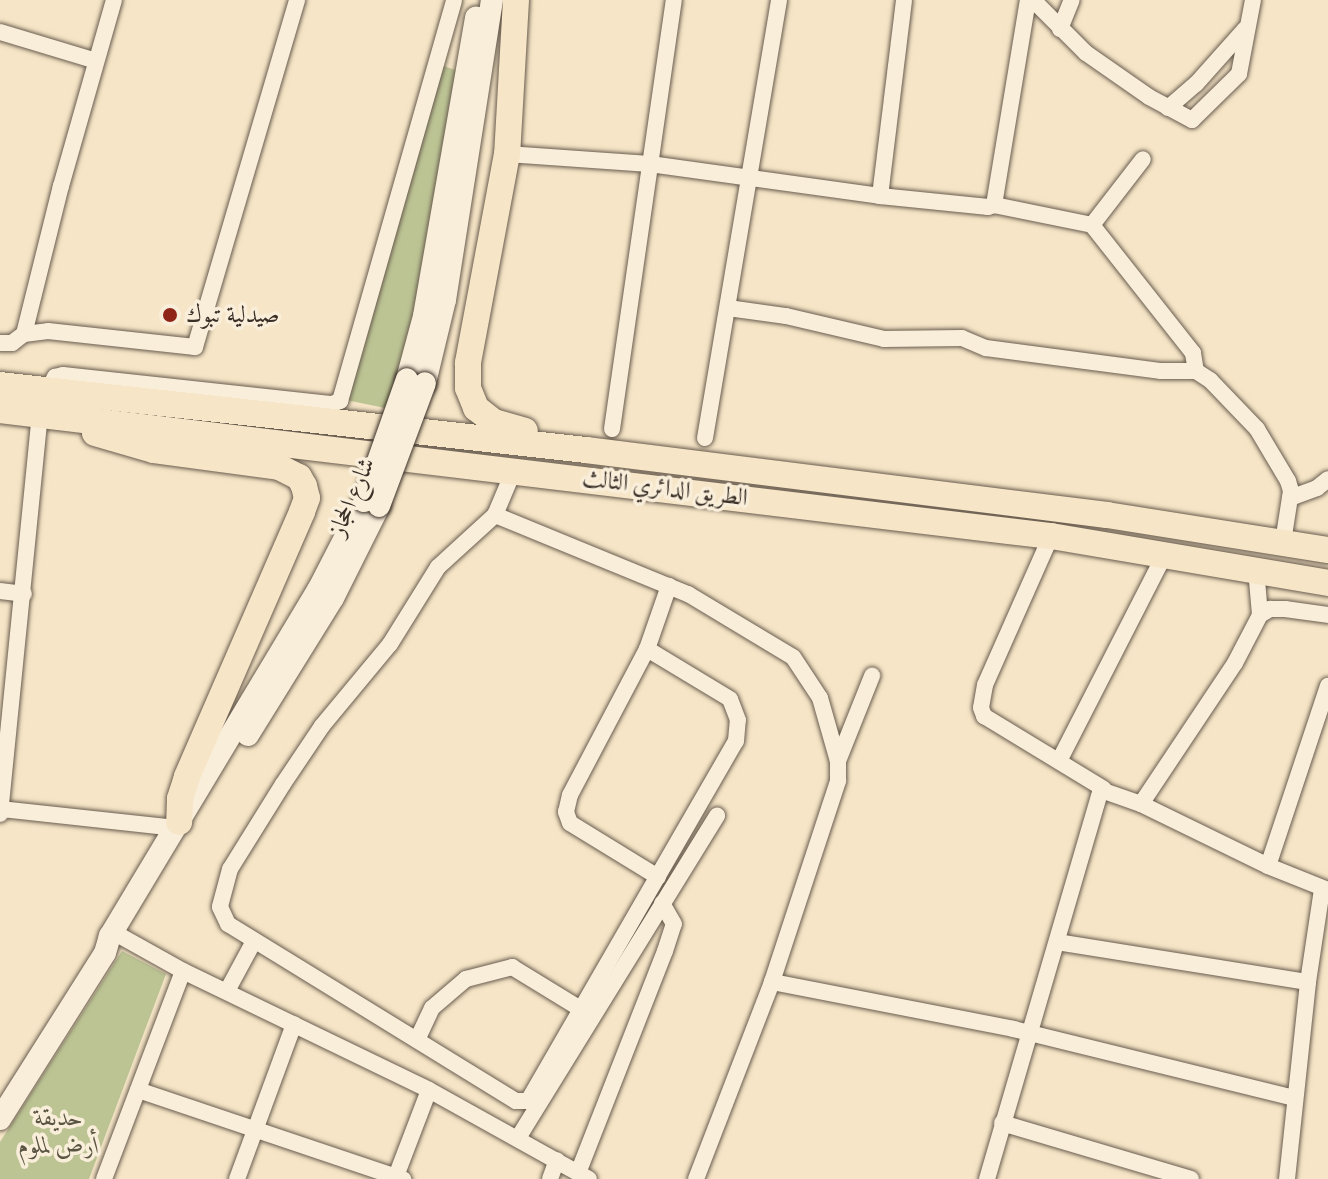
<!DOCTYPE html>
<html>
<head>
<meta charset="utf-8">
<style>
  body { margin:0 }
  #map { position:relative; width:1328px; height:1179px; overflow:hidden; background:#f6e5c6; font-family:Alegreya,Amiri,serif }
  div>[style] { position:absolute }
  .green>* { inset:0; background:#bdc494 }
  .roads { filter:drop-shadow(0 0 2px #685c4f) drop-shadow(0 0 2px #685c4f) }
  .minor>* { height:16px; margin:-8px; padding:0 8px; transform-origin:8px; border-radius:8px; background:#f9eeda }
  .secondary>* { height:22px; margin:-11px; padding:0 11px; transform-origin:11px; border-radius:11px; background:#f9eeda }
  .trunk>* { height:26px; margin:-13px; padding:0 13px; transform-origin:13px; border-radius:13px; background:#f6e5c6 }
  .bridges { filter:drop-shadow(0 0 2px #392f27) drop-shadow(0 0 2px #392f27) }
  .secondary-bridge>* { height:22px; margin:-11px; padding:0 11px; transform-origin:11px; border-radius:11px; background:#f9eeda }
  .dots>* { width:22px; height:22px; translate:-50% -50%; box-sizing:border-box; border:4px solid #f9eeda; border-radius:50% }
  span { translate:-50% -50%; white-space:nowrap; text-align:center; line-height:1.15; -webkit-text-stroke:7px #f9eeda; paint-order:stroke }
  .poi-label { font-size:24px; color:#392f27 }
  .left { translate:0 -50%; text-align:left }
  .street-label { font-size:24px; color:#392f27 }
  .park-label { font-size:24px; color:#5a5442; font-style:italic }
</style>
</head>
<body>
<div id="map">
  <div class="green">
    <div style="clip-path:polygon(436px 63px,463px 73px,395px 410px,341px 399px)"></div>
    <div style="clip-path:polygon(122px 951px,166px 974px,89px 1179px,0 1179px,0 1142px)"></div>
  </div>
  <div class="roads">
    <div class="minor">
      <div style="left:1033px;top:0;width:75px;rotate:45deg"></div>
      <div style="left:1086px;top:53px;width:77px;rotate:34.9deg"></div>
      <div style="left:1149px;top:97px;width:49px;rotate:28.1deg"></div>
      <div style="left:1192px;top:120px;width:66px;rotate:-44.4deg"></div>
      <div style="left:1239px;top:74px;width:75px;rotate:-79.3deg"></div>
      <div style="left:1060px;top:29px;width:31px;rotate:-68deg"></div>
      <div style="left:0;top:32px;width:100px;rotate:16.8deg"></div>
      <div style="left:1168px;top:108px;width:37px;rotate:-41deg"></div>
      <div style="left:1196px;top:84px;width:74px;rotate:-48.3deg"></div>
      <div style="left:507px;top:154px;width:143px;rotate:4deg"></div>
      <div style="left:650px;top:164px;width:232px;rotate:7.9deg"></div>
      <div style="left:880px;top:196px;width:109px;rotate:5.8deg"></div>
      <div style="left:988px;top:207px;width:6px;rotate:-18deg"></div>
      <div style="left:994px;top:205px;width:100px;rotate:11.5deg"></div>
      <div style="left:1092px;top:225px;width:163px;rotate:51.7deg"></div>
      <div style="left:1193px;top:353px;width:18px;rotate:81deg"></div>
      <div style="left:880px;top:196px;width:197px;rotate:-83deg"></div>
      <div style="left:994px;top:205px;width:208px;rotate:-80.6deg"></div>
      <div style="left:1092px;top:225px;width:83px;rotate:-52.3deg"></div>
      <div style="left:728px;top:308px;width:59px;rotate:7.9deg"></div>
      <div style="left:786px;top:316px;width:101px;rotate:13.2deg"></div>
      <div style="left:884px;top:339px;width:78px;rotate:-0.7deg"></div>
      <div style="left:962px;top:338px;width:26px;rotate:23deg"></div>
      <div style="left:986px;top:348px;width:177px;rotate:7.5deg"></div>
      <div style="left:1161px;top:371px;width:35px"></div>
      <div style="left:1196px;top:371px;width:17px;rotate:33deg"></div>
      <div style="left:1210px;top:380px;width:68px;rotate:46.2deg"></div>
      <div style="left:1257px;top:429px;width:61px;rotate:59.2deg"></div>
      <div style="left:1288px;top:481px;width:10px;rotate:73deg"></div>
      <div style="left:1291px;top:491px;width:52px;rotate:98.9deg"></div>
      <div style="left:24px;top:334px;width:153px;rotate:-76deg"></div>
      <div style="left:61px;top:186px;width:193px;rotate:-74.1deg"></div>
      <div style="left:0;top:343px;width:12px"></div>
      <div style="left:12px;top:343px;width:15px;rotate:-37deg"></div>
      <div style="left:24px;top:334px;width:24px;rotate:-7deg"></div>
      <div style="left:48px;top:331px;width:148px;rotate:6.2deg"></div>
      <div style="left:195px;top:347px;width:362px;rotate:-73.6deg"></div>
      <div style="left:48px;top:390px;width:15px;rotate:-62deg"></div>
      <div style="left:55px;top:377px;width:8px;rotate:-14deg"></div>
      <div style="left:63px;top:375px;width:271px;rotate:6.2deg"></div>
      <div style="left:332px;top:404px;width:9px;rotate:-21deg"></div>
      <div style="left:340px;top:401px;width:416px;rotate:-74.1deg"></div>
      <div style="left:612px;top:429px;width:433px;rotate:-81.8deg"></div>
      <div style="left:705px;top:438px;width:444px;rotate:-80.4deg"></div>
      <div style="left:514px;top:470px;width:49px;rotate:112.9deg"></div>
      <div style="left:495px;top:515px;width:77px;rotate:137.6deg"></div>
      <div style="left:438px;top:567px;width:91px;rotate:121.9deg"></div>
      <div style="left:390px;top:644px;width:107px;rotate:129.7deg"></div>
      <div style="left:322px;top:726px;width:70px;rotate:123.9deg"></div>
      <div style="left:283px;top:784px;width:100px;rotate:121.9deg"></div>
      <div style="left:230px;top:869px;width:39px;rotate:105deg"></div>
      <div style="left:220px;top:907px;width:19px;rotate:65deg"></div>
      <div style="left:228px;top:924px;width:338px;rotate:31.6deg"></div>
      <div style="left:516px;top:1101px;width:12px"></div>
      <div style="left:528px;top:1101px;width:416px;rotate:-60deg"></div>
      <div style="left:736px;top:741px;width:21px;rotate:-85deg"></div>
      <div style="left:738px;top:720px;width:22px;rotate:-111deg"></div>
      <div style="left:730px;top:699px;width:97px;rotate:-148.9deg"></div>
      <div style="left:1290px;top:498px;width:29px;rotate:-20deg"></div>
      <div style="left:1317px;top:488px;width:14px;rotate:-39deg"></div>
      <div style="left:495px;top:515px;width:209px;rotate:22.3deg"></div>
      <div style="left:688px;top:594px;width:122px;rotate:31deg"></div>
      <div style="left:793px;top:657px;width:49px;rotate:56.6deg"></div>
      <div style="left:820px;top:698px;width:66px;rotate:74.1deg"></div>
      <div style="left:838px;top:761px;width:20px;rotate:90deg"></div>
      <div style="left:838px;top:781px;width:212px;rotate:108.2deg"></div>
      <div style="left:772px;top:982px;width:211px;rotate:111.1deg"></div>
      <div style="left:1051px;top:536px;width:163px;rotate:113.9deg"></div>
      <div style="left:985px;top:685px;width:23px;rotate:100deg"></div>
      <div style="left:981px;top:708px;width:9px;rotate:69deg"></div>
      <div style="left:984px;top:716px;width:140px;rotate:31.3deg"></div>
      <div style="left:1256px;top:569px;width:46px;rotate:85deg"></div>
      <div style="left:0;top:591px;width:24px;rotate:7deg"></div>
      <div style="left:838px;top:761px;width:92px;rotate:-68.2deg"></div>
      <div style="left:1059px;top:761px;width:233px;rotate:-62.9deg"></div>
      <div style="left:1141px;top:804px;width:169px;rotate:-56.3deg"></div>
      <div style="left:1235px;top:663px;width:54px;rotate:-62.5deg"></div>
      <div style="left:1260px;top:615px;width:12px;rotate:-31deg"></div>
      <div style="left:1270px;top:609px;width:15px"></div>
      <div style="left:1285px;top:609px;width:43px;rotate:7.9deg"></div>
      <div style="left:1px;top:809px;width:175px;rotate:6.2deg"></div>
      <div style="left:0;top:814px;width:401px;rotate:-84.3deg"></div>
      <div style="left:1268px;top:866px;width:190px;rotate:-71.6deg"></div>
      <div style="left:658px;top:877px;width:103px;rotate:-148.5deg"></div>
      <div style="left:570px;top:823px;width:12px;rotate:-110deg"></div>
      <div style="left:566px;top:812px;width:17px;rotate:-77deg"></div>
      <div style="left:570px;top:795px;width:165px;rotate:-62.2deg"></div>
      <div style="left:647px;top:649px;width:67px;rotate:-70.8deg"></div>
      <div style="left:122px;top:937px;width:70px;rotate:29.1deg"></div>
      <div style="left:183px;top:971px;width:273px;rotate:25.8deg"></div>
      <div style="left:429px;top:1090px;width:183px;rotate:29.1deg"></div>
      <div style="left:1057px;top:942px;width:254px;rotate:9.1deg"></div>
      <div style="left:772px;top:982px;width:246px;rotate:11deg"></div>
      <div style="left:1013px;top:1029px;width:289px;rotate:13.8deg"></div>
      <div style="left:227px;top:991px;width:57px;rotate:-61.6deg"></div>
      <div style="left:417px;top:1040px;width:35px;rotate:-65deg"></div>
      <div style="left:432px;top:1008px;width:45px;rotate:-40.5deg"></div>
      <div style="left:466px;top:979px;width:48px;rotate:-14.6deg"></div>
      <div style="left:512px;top:967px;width:79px;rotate:31.5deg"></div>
      <div style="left:138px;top:1090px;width:280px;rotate:18.6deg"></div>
      <div style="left:1002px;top:1123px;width:197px;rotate:16.5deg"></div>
      <div style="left:518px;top:1138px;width:379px;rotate:-58.3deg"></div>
      <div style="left:578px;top:1173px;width:238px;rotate:-68.6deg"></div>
      <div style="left:665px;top:951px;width:28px;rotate:-72deg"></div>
      <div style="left:674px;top:924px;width:24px;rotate:-120deg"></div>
      <div style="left:104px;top:1179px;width:222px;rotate:-69.2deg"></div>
      <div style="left:237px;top:1179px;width:165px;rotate:-69.8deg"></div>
      <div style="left:395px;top:1179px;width:95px;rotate:-69.1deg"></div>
      <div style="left:550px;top:1179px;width:20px;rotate:-70deg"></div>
      <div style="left:987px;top:1179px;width:405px;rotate:-73.7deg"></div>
      <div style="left:1101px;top:790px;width:42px;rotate:19.3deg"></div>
      <div style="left:1141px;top:804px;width:141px;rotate:26deg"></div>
      <div style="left:1268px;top:866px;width:65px;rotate:21.8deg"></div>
      <div style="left:1287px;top:1179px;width:198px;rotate:-83.9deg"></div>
      <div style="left:1308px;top:982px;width:94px;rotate:-81.4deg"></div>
    </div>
    <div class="secondary">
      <div style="left:407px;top:379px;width:65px;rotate:-74.9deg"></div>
      <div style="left:424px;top:316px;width:303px;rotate:-80.1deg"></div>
      <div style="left:425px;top:383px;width:85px;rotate:-76.5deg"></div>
      <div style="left:445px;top:300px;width:304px;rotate:-81.1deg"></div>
      <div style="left:248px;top:735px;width:161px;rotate:-58.2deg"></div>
      <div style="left:333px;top:598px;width:103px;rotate:-63.4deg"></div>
      <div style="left:0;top:1119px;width:196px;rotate:-57.7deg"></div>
      <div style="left:105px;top:953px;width:18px;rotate:-74deg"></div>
      <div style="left:110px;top:936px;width:404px;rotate:-59deg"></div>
      <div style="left:318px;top:590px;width:100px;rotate:-62.7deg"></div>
    </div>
    <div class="trunk">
      <div style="left:516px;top:0;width:154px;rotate:93.3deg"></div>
      <div style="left:507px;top:154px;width:213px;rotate:100.6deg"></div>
      <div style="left:468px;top:363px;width:25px;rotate:90deg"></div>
      <div style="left:468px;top:388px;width:22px;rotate:68deg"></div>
      <div style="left:476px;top:408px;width:23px;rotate:38deg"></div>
      <div style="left:494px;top:422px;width:32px;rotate:16deg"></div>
      <div style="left:0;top:385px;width:590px;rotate:6.33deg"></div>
      <div style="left:586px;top:450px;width:525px;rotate:7.11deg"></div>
      <div style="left:1107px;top:515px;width:224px;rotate:9deg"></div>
      <div style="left:0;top:410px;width:1059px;rotate:6.84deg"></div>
      <div style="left:1051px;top:536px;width:281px;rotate:9.6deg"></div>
      <div style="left:95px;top:433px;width:61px;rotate:16.1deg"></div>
      <div style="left:154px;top:450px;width:126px;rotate:7.7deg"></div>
      <div style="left:279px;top:467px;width:22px;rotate:27deg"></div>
      <div style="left:299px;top:477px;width:10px;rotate:61deg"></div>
      <div style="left:304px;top:486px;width:12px;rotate:76deg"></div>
      <div style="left:307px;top:498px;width:15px;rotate:110deg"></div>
      <div style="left:302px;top:512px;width:289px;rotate:113.5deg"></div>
      <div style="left:187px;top:777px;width:23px;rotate:108deg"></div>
      <div style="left:180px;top:799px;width:23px;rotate:92deg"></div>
    </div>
  </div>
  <div class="bridges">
    <div class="secondary-bridge">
      <div style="left:364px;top:501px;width:129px;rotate:-70.6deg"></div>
      <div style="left:379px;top:506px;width:131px;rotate:-69.5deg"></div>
    </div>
  </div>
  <div class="dots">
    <div style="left:170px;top:315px;background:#8f2418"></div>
  </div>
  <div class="poi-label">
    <span class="left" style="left:186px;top:315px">صيدلية تبوك</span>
  </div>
  <div class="street-label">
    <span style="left:665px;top:488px;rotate:7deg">الطريق الدائري الثالث</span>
    <span style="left:352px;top:497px;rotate:-67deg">شارع الحجاز</span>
  </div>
  <div class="park-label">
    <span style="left:59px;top:1132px">حديقة<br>أرض لملوم</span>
  </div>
</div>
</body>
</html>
